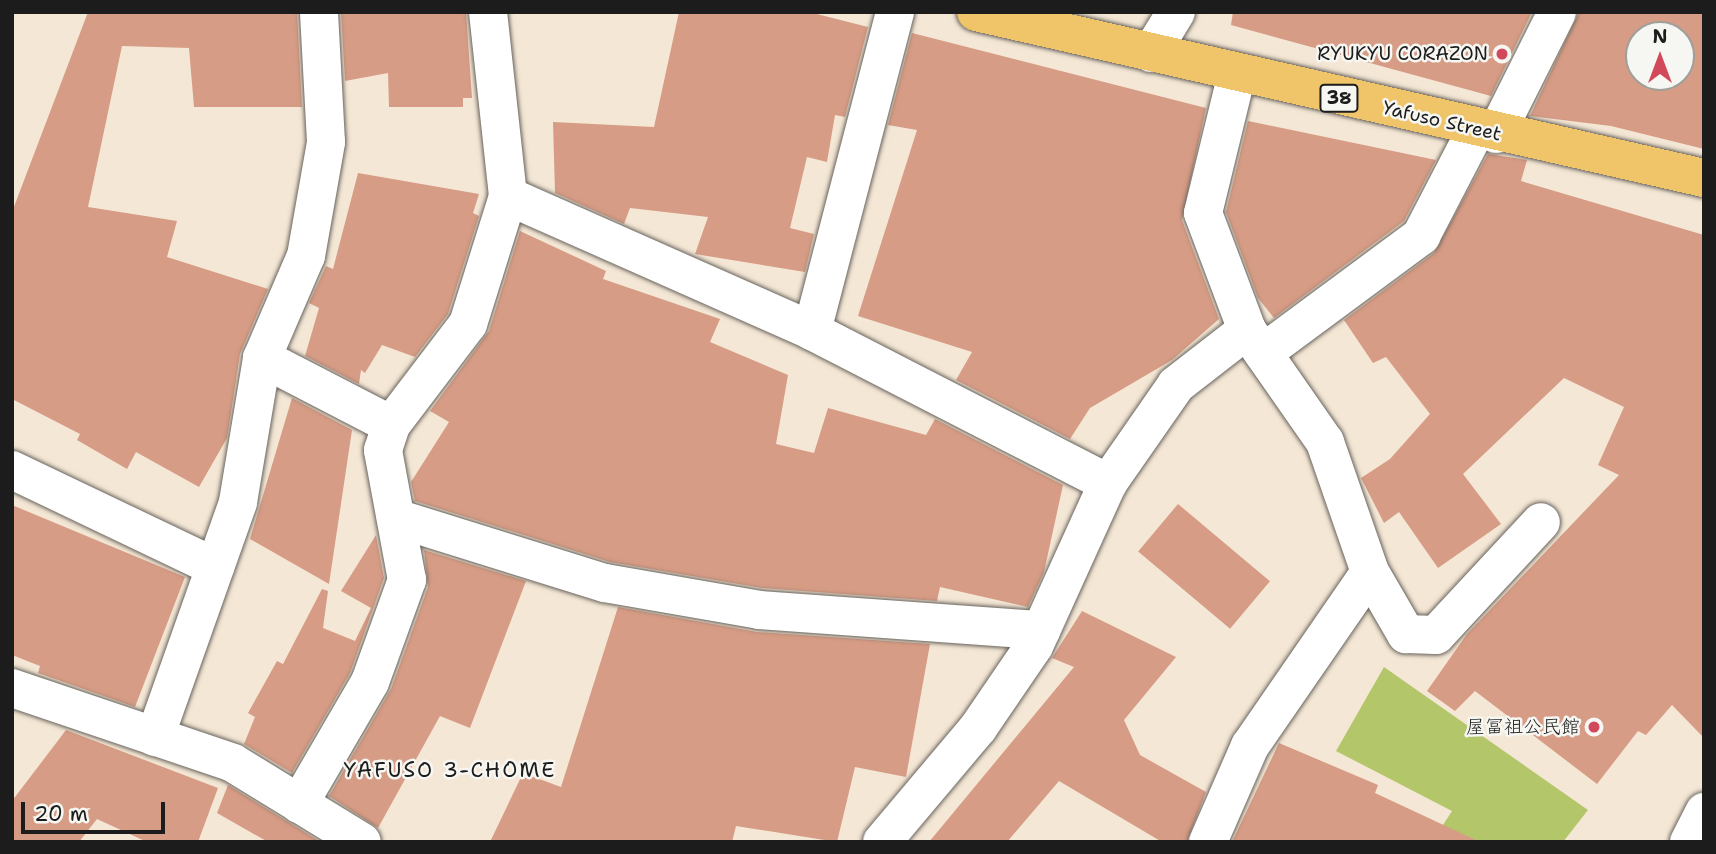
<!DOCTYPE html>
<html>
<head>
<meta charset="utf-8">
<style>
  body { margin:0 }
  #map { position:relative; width:1716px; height:854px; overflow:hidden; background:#f4e7d5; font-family:"Shantell Sans","Klee One",sans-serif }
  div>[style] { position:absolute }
  .green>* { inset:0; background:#b3c66a }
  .building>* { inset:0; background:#d79c85; transform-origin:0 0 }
  .roads { filter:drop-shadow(0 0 2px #68635d) drop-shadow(0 0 2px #68635d) }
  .street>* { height:38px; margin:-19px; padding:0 19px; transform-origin:19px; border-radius:19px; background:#fff }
  .primary>* { height:38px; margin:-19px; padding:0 19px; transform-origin:19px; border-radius:19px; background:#f0c469 }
  .dots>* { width:19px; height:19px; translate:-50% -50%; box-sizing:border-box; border:4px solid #f6f6f2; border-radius:50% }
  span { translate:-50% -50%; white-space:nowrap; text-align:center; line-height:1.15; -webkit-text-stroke:5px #f6f6f2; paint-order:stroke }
  .shield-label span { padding:2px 5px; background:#f6f6f2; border:2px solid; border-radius:5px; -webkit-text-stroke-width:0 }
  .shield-label { font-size:18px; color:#1c1c1c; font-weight:700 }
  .poi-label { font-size:19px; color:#1c1c1c }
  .right { translate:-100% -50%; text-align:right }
  .street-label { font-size:19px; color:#1c1c1c }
  .neighbourhood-label { font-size:21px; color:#1c1c1c; letter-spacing:2px }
  .frame { position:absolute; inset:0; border:14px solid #1c1c1c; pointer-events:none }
  .north { position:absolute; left:1625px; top:21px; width:70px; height:70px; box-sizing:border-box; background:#f6f6f2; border:2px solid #9f9f9c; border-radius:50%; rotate:0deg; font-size:19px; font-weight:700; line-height:28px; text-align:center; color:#1c1c1c }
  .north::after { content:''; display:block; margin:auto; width:24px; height:32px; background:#d1495b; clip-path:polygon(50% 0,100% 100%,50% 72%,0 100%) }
  .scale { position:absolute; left:21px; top:802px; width:144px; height:32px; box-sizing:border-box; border:4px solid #1c1c1c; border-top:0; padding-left:9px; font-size:21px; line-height:24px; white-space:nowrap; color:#1c1c1c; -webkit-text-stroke:5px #f6f6f2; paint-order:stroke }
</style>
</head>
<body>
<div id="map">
  <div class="green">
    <div style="clip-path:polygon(1384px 667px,1588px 810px,1563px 842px,1432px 842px,1452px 811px,1336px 751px)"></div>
  </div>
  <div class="building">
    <div style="clip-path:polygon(88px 12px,297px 12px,302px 107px,194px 107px,189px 48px,122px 46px,88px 207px,177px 221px,167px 257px,268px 289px,240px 354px,227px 438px,199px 487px,136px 452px,127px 469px,77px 440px,80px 434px,12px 399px,12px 212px)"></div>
    <div style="clip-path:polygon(341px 12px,466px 12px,472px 98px,463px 98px,463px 107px,389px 107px,388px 73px,345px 81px)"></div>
    <div style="clip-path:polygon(679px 12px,809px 12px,868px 27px,845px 117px,835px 115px,827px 162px,807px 157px,790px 228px,814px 234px,805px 272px,695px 254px,708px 217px,630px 208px,624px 224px,555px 193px,553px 122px,654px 127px)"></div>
    <div style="clip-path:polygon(1233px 12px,1532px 12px,1491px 96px,1231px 25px)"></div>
    <div style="clip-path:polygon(evenodd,1579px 12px,1704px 12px,1704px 149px,1611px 126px,1530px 116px,1579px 12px,1639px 35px,1681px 35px,1681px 77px,1639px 77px,1639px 35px)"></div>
    <div style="clip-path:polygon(912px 33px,1206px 108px,1182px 220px,1219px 319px,1172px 360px,1090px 408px,1070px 439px,956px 380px,972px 352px,858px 316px,917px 130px,888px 125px)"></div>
    <div style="clip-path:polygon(1248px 121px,1436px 160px,1404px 221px,1274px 318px,1258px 298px,1226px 212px)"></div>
    <div style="clip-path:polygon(1488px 154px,1527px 160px,1521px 181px,1704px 235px,1704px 738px,1672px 705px,1646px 735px,1638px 731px,1597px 784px,1475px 691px,1455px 711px,1427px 691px,1467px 634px,1619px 475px,1598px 465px,1624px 407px,1564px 378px,1463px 474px,1501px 524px,1438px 568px,1399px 512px,1384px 523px,1361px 478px,1390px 459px,1430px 414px,1386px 357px,1373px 363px,1344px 320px,1434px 253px)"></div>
    <div style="clip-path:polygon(358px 173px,479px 194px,473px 213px,479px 216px,448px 314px,415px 357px,382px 345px,365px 373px,361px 370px,359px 384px,305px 356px,319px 308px,309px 303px,326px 266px,333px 269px)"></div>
    <div style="clip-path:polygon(520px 231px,606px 271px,603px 279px,720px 319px,710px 342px,788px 375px,776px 444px,814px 453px,828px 408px,926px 435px,935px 419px,1063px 485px,1044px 572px,1028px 607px,940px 587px,937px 601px,762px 588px,610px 562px,415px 501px,411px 482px,449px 422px,430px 411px,489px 331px)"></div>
    <div style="clip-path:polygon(292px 398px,352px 430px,329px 584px,250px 539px)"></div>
    <div style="left:1178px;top:504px;width:120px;height:62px;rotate:40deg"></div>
    <div style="clip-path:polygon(12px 505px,185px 577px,135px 707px,38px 673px,40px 666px,12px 655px)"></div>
    <div style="clip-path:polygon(376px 535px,384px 578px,350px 673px,292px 773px,244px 744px,255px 717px,248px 713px,277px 661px,283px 664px,322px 589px,328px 591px,323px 628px,355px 641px,371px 608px,341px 591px)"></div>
    <div style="clip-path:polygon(424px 550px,526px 581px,470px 728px,440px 716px,378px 828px,329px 796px,391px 689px,428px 587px)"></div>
    <div style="clip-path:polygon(618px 607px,757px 632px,930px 644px,906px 777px,855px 767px,837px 842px,736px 826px,732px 842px,490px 842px,523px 773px,561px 787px)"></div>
    <div style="clip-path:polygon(1082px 611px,1176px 657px,1124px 720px,1140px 755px,1206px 792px,1187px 842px,1162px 842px,1059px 781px,1007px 842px,929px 842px,1074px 667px,1052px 658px)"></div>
    <div style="clip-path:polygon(66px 730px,218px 788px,198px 842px,147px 842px,97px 819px,79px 842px,12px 842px,12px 801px)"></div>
    <div style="clip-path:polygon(1279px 743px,1378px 785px,1375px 793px,1480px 842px,1232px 842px)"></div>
    <div style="clip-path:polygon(228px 785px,319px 841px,318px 842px,268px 842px,217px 813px)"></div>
  </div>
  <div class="roads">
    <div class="street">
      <div style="left:1151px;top:53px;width:48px;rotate:-58.6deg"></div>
      <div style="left:1496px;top:134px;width:136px;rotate:-63.4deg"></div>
      <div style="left:508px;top:196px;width:333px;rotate:23.9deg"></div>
      <div style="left:812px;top:331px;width:333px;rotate:27.2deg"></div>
      <div style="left:812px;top:331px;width:330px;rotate:-75.4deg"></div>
      <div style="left:1263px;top:353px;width:197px;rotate:-36.5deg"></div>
      <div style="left:1421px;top:236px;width:119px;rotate:-62.6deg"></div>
      <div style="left:262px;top:358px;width:145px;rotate:27.4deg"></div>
      <div style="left:12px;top:470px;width:225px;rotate:25.5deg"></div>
      <div style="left:396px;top:518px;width:219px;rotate:17.3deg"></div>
      <div style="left:605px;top:583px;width:156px;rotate:9.9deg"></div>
      <div style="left:759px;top:610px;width:283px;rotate:4.1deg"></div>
      <div style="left:1370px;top:572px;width:72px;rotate:59.9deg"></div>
      <div style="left:1406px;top:634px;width:30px;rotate:2deg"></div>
      <div style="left:1436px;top:635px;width:154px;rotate:-47.1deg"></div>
      <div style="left:12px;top:688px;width:233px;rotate:18.7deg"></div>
      <div style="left:233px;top:763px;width:151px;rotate:31.5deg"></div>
      <div style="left:155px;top:737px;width:249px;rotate:-70.5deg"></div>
      <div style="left:238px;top:502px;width:146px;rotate:-80.5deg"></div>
      <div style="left:262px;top:358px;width:111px;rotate:-66.7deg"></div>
      <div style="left:306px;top:256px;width:116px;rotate:-80deg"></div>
      <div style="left:326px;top:142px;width:130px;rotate:-93.1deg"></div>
      <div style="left:299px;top:804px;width:141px;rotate:-59.8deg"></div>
      <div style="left:370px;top:682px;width:109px;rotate:-70.1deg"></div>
      <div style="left:407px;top:580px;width:132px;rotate:-100.5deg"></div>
      <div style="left:383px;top:450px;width:26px;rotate:-72deg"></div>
      <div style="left:391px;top:425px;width:127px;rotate:-52.7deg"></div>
      <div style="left:468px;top:324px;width:134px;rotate:-72.6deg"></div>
      <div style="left:508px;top:196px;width:185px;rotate:-96.2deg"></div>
      <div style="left:882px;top:842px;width:149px;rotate:-49.9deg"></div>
      <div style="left:978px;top:728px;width:99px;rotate:-55.7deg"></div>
      <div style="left:1034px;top:646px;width:179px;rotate:-65.6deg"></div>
      <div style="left:1108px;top:483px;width:119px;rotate:-55.2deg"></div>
      <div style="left:1176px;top:385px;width:90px;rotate:-37.8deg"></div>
      <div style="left:1208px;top:842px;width:105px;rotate:-66.4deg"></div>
      <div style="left:1250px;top:746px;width:211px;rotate:-55.4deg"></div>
      <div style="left:1370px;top:572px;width:138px;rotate:-109.1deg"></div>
      <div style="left:1325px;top:442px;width:136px;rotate:-124.9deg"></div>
      <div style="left:1247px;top:330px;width:125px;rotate:-110.6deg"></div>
      <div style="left:1203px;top:213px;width:144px;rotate:-76.3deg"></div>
      <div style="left:1689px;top:842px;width:34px;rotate:-63deg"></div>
    </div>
    <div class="primary">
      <div style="left:976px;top:12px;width:747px;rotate:12.85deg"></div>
    </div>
  </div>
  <div class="dots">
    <div style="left:1502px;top:54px;background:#d1495b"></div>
    <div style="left:1594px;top:727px;background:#d1495b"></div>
  </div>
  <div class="shield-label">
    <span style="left:1339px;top:98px">38</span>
  </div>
  <div class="poi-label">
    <span class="right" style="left:1488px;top:54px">RYUKYU CORAZON</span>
    <span class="right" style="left:1580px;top:727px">屋冨祖公民館</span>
  </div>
  <div class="street-label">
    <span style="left:1442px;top:121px;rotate:13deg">Yafuso Street</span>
  </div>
  <div class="neighbourhood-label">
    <span style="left:450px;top:770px">YAFUSO 3-CHOME</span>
  </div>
  <div class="frame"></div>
  <div class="north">N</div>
  <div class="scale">20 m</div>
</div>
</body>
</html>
